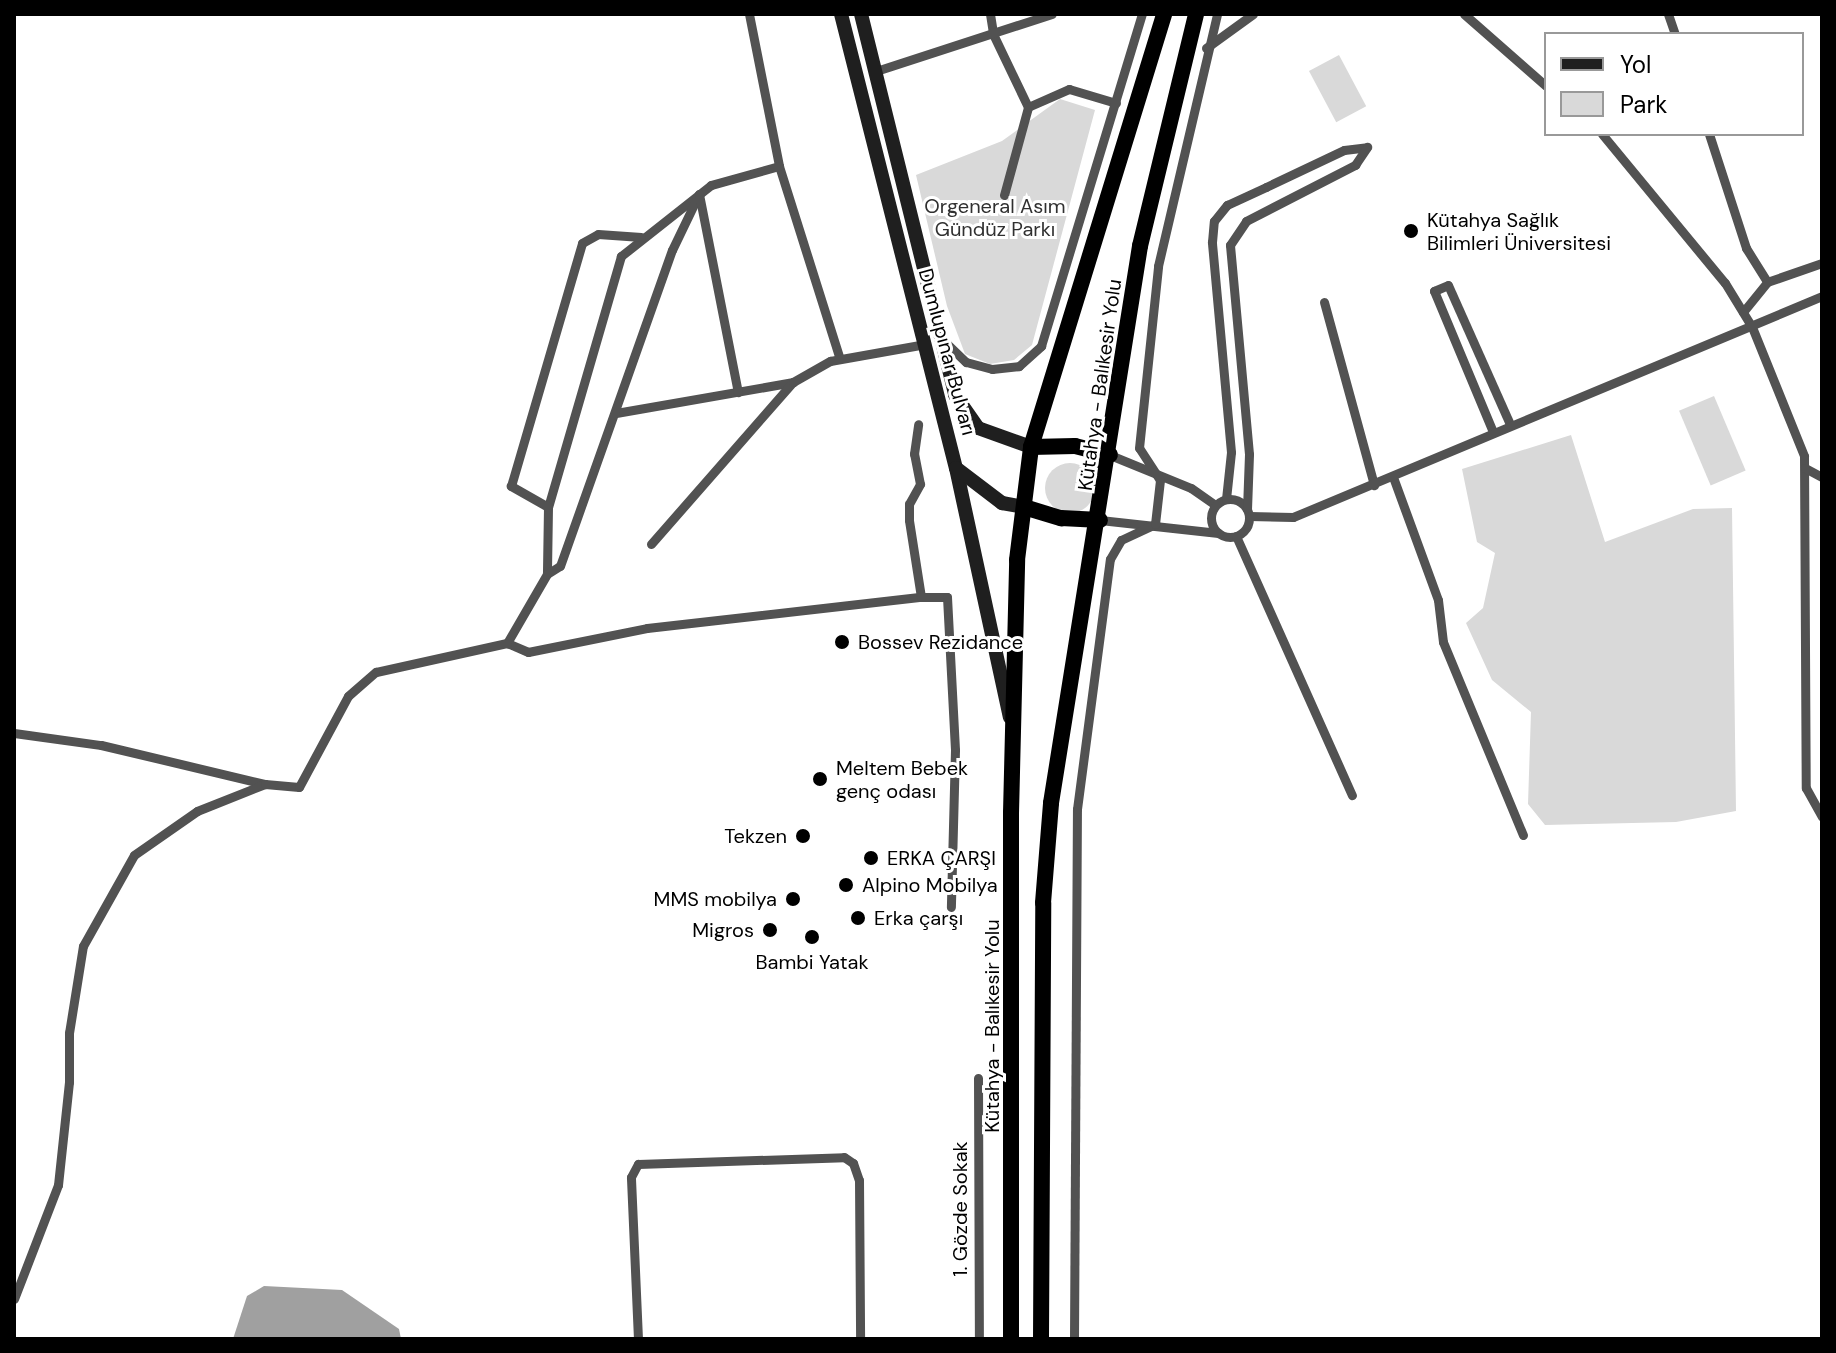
<!DOCTYPE html>
<html>
<head>
<meta charset="utf-8">
<style>
  body { margin:0 }
  #map { position:relative; width:1836px; height:1353px; overflow:hidden; background:#fff; font-family:"DM Sans",sans-serif }
  div>[style] { position:absolute }
  .green>* { inset:0; background:#d9d9d9; transform-origin:0 0 }
  .round { border-radius:50% }
  .water>* { inset:0; background:#a0a0a0 }
  .minor>* { height:9px; margin:-4.5px; padding:0 4.5px; transform-origin:4.5px; border-radius:4.5px; background:#525252 }
  .minor>.ring { margin:-4.5px; padding:0; box-sizing:content-box; background:none; border:9px solid #525252; border-radius:50% }
  .secondary>* { height:14px; margin:-7px; padding:0 7px; transform-origin:7px; border-radius:7px; background:#1f1f1f }
  .trunk>* { height:16px; margin:-8px; padding:0 8px; transform-origin:8px; border-radius:8px; background:#000 }
  .dots>* { width:22px; height:22px; translate:-50% -50%; box-sizing:border-box; border:4px solid #fff; border-radius:50% }
  span { translate:-50% -50%; white-space:nowrap; text-align:center; line-height:1.15; -webkit-text-stroke:6px #fff; paint-order:stroke }
  .park-label { font-size:20px; color:#303030 }
  .poi-label { font-size:20px; color:#000 }
  .left { translate:0 -50%; text-align:left }
  .right { translate:-100% -50%; text-align:right }
  .street-label { font-size:20px; color:#000 }
  .frame { position:absolute; inset:0; border:16px solid #000; pointer-events:none }
  .legend { position:absolute; left:1544px; top:32px; width:260px; height:104px; box-sizing:border-box; background:#fff; border:2px solid #999; margin:0; padding:10px 14px; list-style:none; font-size:24px; color:#000 }
  .legend li { display:flex; align-items:center; gap:16px; height:40px }
  .legend b { width:40px; border:2px solid #999 }
</style>
</head>
<body>
<div id="map">
  <div class="green">
    <div style="left:1339px;top:55px;width:58px;height:34px;rotate:62deg"></div>
    <div style="clip-path:polygon(1060px 99px,1095px 110px,1032px 345px,1014px 360px,990px 364px,965px 354px,947px 306px,916px 175px,1002px 141px)"></div>
    <div style="left:1714px;top:396px;width:81px;height:38px;rotate:67deg"></div>
    <div style="clip-path:polygon(1571px 435px,1605px 542px,1693px 509px,1732px 508px,1736px 811px,1676px 822px,1545px 825px,1528px 804px,1531px 712px,1492px 680px,1466px 623px,1483px 608px,1495px 553px,1477px 542px,1462px 469px)"></div>
    <div class="round" style="left:1045px;top:463px;width:50px;height:50px"></div>
  </div>
  <div class="water">
    <div style="clip-path:polygon(264px 1286px,342px 1290px,399px 1329px,401px 1339px,233px 1339px,247px 1296px)"></div>
  </div>
  <div class="minor">
    <div style="left:749px;top:14px;width:155px;rotate:78.8deg"></div>
    <div style="left:779px;top:166px;width:202px;rotate:72.5deg"></div>
    <div style="left:990px;top:14px;width:20px;rotate:81deg"></div>
    <div style="left:993px;top:34px;width:81px;rotate:64.4deg"></div>
    <div style="left:1464px;top:14px;width:109px;rotate:41.3deg"></div>
    <div style="left:1668px;top:14px;width:21px;rotate:71deg"></div>
    <div style="left:1206px;top:48px;width:58px;rotate:-35.9deg"></div>
    <div style="left:873px;top:72px;width:188px;rotate:-18deg"></div>
    <div style="left:1602px;top:134px;width:193px;rotate:50.5deg"></div>
    <div style="left:1725px;top:283px;width:52px;rotate:58.5deg"></div>
    <div style="left:1752px;top:327px;width:139px;rotate:68deg"></div>
    <div style="left:1804px;top:456px;width:332px;rotate:89.7deg"></div>
    <div style="left:1806px;top:788px;width:33px;rotate:61deg"></div>
    <div style="left:1709px;top:134px;width:120px;rotate:72deg"></div>
    <div style="left:1746px;top:248px;width:40px;rotate:58deg"></div>
    <div style="left:779px;top:166px;width:71px;rotate:164.4deg"></div>
    <div style="left:711px;top:185px;width:115px;rotate:141.7deg"></div>
    <div style="left:621px;top:256px;width:261px;rotate:106.2deg"></div>
    <div style="left:548px;top:507px;width:67px;rotate:90.9deg"></div>
    <div style="left:547px;top:574px;width:80px;rotate:120.1deg"></div>
    <div style="left:507px;top:643px;width:23px;rotate:23deg"></div>
    <div style="left:528px;top:652px;width:121px;rotate:-11.4deg"></div>
    <div style="left:647px;top:628px;width:276px;rotate:-6.5deg"></div>
    <div style="left:921px;top:597px;width:78px;rotate:-98.9deg"></div>
    <div style="left:909px;top:520px;width:16px;rotate:-90deg"></div>
    <div style="left:909px;top:504px;width:23px;rotate:-61deg"></div>
    <div style="left:920px;top:484px;width:31px;rotate:-101deg"></div>
    <div style="left:914px;top:454px;width:30px;rotate:-82deg"></div>
    <div style="left:1004px;top:195px;width:91px;rotate:-74.7deg"></div>
    <div style="left:1028px;top:107px;width:45px;rotate:-23.7deg"></div>
    <div style="left:1069px;top:89px;width:49px;rotate:16.6deg"></div>
    <div style="left:1324px;top:302px;width:190px;rotate:74.7deg"></div>
    <div style="left:1743px;top:312px;width:38px;rotate:-51deg"></div>
    <div style="left:1767px;top:282px;width:58px;rotate:-19.1deg"></div>
    <div style="left:943px;top:340px;width:32px;rotate:44deg"></div>
    <div style="left:966px;top:362px;width:27px;rotate:15deg"></div>
    <div style="left:992px;top:369px;width:27px;rotate:-6deg"></div>
    <div style="left:1019px;top:366px;width:30px;rotate:-42deg"></div>
    <div style="left:1041px;top:346px;width:347px;rotate:-73.1deg"></div>
    <div style="left:616px;top:413px;width:180px;rotate:-9.9deg"></div>
    <div style="left:1493px;top:432px;width:153px;rotate:-112.7deg"></div>
    <div style="left:1434px;top:291px;width:15px;rotate:-23deg"></div>
    <div style="left:1448px;top:285px;width:152px;rotate:66deg"></div>
    <div style="left:1110px;top:455px;width:87px;rotate:22.2deg"></div>
    <div style="left:1191px;top:488px;width:29px;rotate:35deg"></div>
    <div style="left:1805px;top:468px;width:19px;rotate:28deg"></div>
    <div style="left:1393px;top:477px;width:131px;rotate:69.9deg"></div>
    <div style="left:1438px;top:600px;width:42px;rotate:83.2deg"></div>
    <div style="left:1443px;top:642px;width:209px;rotate:67.5deg"></div>
    <div class="ring" style="left:1211px;top:499px;width:29px;height:29px"></div>
    <div style="left:1226px;top:499px;width:47px;rotate:-83.9deg"></div>
    <div style="left:1231px;top:452px;width:211px;rotate:-95.2deg"></div>
    <div style="left:1212px;top:242px;width:21px;rotate:-85deg"></div>
    <div style="left:1214px;top:221px;width:21px;rotate:-51deg"></div>
    <div style="left:1227px;top:205px;width:43px;rotate:-24.8deg"></div>
    <div style="left:1266px;top:187px;width:86px;rotate:-25.4deg"></div>
    <div style="left:1344px;top:150px;width:23px;rotate:-7deg"></div>
    <div style="left:548px;top:507px;width:43px;rotate:-150.4deg"></div>
    <div style="left:511px;top:486px;width:253px;rotate:-73.7deg"></div>
    <div style="left:582px;top:243px;width:18px;rotate:-29deg"></div>
    <div style="left:598px;top:234px;width:43px;rotate:4deg"></div>
    <div style="left:1247px;top:509px;width:55px;rotate:-87.9deg"></div>
    <div style="left:1249px;top:454px;width:210px;rotate:-95.2deg"></div>
    <div style="left:1230px;top:245px;width:29px;rotate:-56deg"></div>
    <div style="left:1246px;top:221px;width:123px;rotate:-27.2deg"></div>
    <div style="left:1355px;top:165px;width:22px;rotate:-56deg"></div>
    <div style="left:1249px;top:516px;width:44px;rotate:1.3deg"></div>
    <div style="left:1293px;top:517px;width:573px;rotate:-22.67deg"></div>
    <div style="left:1100px;top:520px;width:119px;rotate:6.3deg"></div>
    <div style="left:1236px;top:536px;width:284px;rotate:65.9deg"></div>
    <div style="left:651px;top:544px;width:215px;rotate:-48.8deg"></div>
    <div style="left:793px;top:382px;width:43px;rotate:-29.6deg"></div>
    <div style="left:830px;top:361px;width:97px;rotate:-10.1deg"></div>
    <div style="left:547px;top:574px;width:15px;rotate:-32deg"></div>
    <div style="left:560px;top:566px;width:335px;rotate:-70.5deg"></div>
    <div style="left:672px;top:250px;width:62px;rotate:-64.3deg"></div>
    <div style="left:699px;top:194px;width:202px;rotate:78.9deg"></div>
    <div style="left:921px;top:597px;width:26px"></div>
    <div style="left:947px;top:597px;width:153px;rotate:87deg"></div>
    <div style="left:955px;top:750px;width:157px;rotate:91.5deg"></div>
    <div style="left:14px;top:733px;width:88px;rotate:7.9deg"></div>
    <div style="left:101px;top:745px;width:169px;rotate:13.4deg"></div>
    <div style="left:978px;top:1078px;width:261px;rotate:89.8deg"></div>
    <div style="left:14px;top:1299px;width:122px;rotate:-68.9deg"></div>
    <div style="left:58px;top:1185px;width:104px;rotate:-83.9deg"></div>
    <div style="left:69px;top:1082px;width:49px;rotate:-90deg"></div>
    <div style="left:69px;top:1033px;width:88px;rotate:-80.9deg"></div>
    <div style="left:83px;top:946px;width:104px;rotate:-60.7deg"></div>
    <div style="left:134px;top:855px;width:77px;rotate:-34.9deg"></div>
    <div style="left:197px;top:811px;width:73px;rotate:-21.7deg"></div>
    <div style="left:265px;top:784px;width:34px;rotate:5deg"></div>
    <div style="left:299px;top:787px;width:103px;rotate:-61.7deg"></div>
    <div style="left:348px;top:696px;width:37px;rotate:-41deg"></div>
    <div style="left:376px;top:672px;width:134px;rotate:-12.5deg"></div>
    <div style="left:638px;top:1339px;width:162px;rotate:-92.5deg"></div>
    <div style="left:631px;top:1177px;width:15px;rotate:-62deg"></div>
    <div style="left:638px;top:1164px;width:206px;rotate:-1.9deg"></div>
    <div style="left:844px;top:1157px;width:11px;rotate:34deg"></div>
    <div style="left:853px;top:1163px;width:18px;rotate:71deg"></div>
    <div style="left:859px;top:1180px;width:159px;rotate:89.6deg"></div>
    <div style="left:1074px;top:1339px;width:530px;rotate:-89.68deg"></div>
    <div style="left:1077px;top:809px;width:252px;rotate:-82.5deg"></div>
    <div style="left:1110px;top:559px;width:22px;rotate:-60deg"></div>
    <div style="left:1121px;top:540px;width:38px;rotate:-25deg"></div>
    <div style="left:1155px;top:524px;width:44px;rotate:-83.5deg"></div>
    <div style="left:1160px;top:480px;width:38px;rotate:-123deg"></div>
    <div style="left:1139px;top:448px;width:183px;rotate:-84deg"></div>
    <div style="left:1158px;top:266px;width:259px;rotate:-76.8deg"></div>
  </div>
  <div class="secondary">
    <div style="left:841px;top:14px;width:468px;rotate:75.8deg"></div>
    <div style="left:956px;top:468px;width:255px;rotate:77.8deg"></div>
    <div style="left:861px;top:14px;width:392px;rotate:76.1deg"></div>
    <div style="left:955px;top:395px;width:40px;rotate:55.1deg"></div>
    <div style="left:978px;top:428px;width:56px;rotate:19.7deg"></div>
    <div style="left:956px;top:468px;width:58px;rotate:37.3deg"></div>
    <div style="left:1002px;top:503px;width:22px;rotate:10deg"></div>
  </div>
  <div class="trunk">
    <div style="left:1031px;top:447px;width:44px;rotate:-1.3deg"></div>
    <div style="left:1075px;top:446px;width:36px;rotate:14deg"></div>
    <div style="left:1024px;top:507px;width:39px;rotate:17deg"></div>
    <div style="left:1061px;top:518px;width:39px;rotate:3deg"></div>
    <div style="left:1011px;top:1339px;width:526px;rotate:-90deg"></div>
    <div style="left:1011px;top:813px;width:253px;rotate:-88.6deg"></div>
    <div style="left:1017px;top:560px;width:114px;rotate:-82.9deg"></div>
    <div style="left:1031px;top:447px;width:453px;rotate:-72.9deg"></div>
    <div style="left:1041px;top:1339px;width:436px;rotate:-89.7deg"></div>
    <div style="left:1043px;top:903px;width:100px;rotate:-85.4deg"></div>
    <div style="left:1051px;top:803px;width:564px;rotate:-80.92deg"></div>
    <div style="left:1140px;top:246px;width:239px;rotate:-76.4deg"></div>
  </div>
  <div class="dots">
    <div style="left:1411px;top:231px;background:#000"></div>
    <div style="left:842px;top:642px;background:#000"></div>
    <div style="left:820px;top:779px;background:#000"></div>
    <div style="left:803px;top:836px;background:#000"></div>
    <div style="left:871px;top:858px;background:#000"></div>
    <div style="left:846px;top:885px;background:#000"></div>
    <div style="left:793px;top:899px;background:#000"></div>
    <div style="left:858px;top:918px;background:#000"></div>
    <div style="left:770px;top:930px;background:#000"></div>
    <div style="left:812px;top:937px;background:#000"></div>
  </div>
  <div class="park-label">
    <span style="left:995px;top:218px">Orgeneral Asım<br>Gündüz Parkı</span>
  </div>
  <div class="poi-label">
    <span class="left" style="left:1427px;top:232px">Kütahya Sağlık<br>Bilimleri Üniversitesi</span>
    <span class="left" style="left:858px;top:642px">Bossev Rezidance</span>
    <span class="left" style="left:836px;top:780px">Meltem Bebek<br>genç odası</span>
    <span class="right" style="left:787px;top:836px">Tekzen</span>
    <span class="left" style="left:887px;top:858px">ERKA ÇARŞI</span>
    <span class="left" style="left:862px;top:885px">Alpino Mobilya</span>
    <span class="right" style="left:777px;top:899px">MMS mobilya</span>
    <span class="left" style="left:874px;top:918px">Erka çarşı</span>
    <span class="right" style="left:754px;top:930px">Migros</span>
    <span style="left:812px;top:962px">Bambi Yatak</span>
  </div>
  <div class="street-label">
    <span style="left:947px;top:352px;rotate:75deg">Dumlupınar Bulvarı</span>
    <span style="left:1100px;top:385px;rotate:-82deg">Kütahya - Balıkesir Yolu</span>
    <span style="left:992px;top:1026px;rotate:-90deg">Kütahya - Balıkesir Yolu</span>
    <span style="left:960px;top:1209px;rotate:-90deg">1. Gözde Sokak</span>
  </div>
  <div class="frame"></div>
  <ul class="legend">
  <li><b style="height:10px;background:#1f1f1f"></b>Yol</li>
  <li><b style="height:22px;background:#d9d9d9"></b>Park</li>
  </ul>
</div>
</body>
</html>
